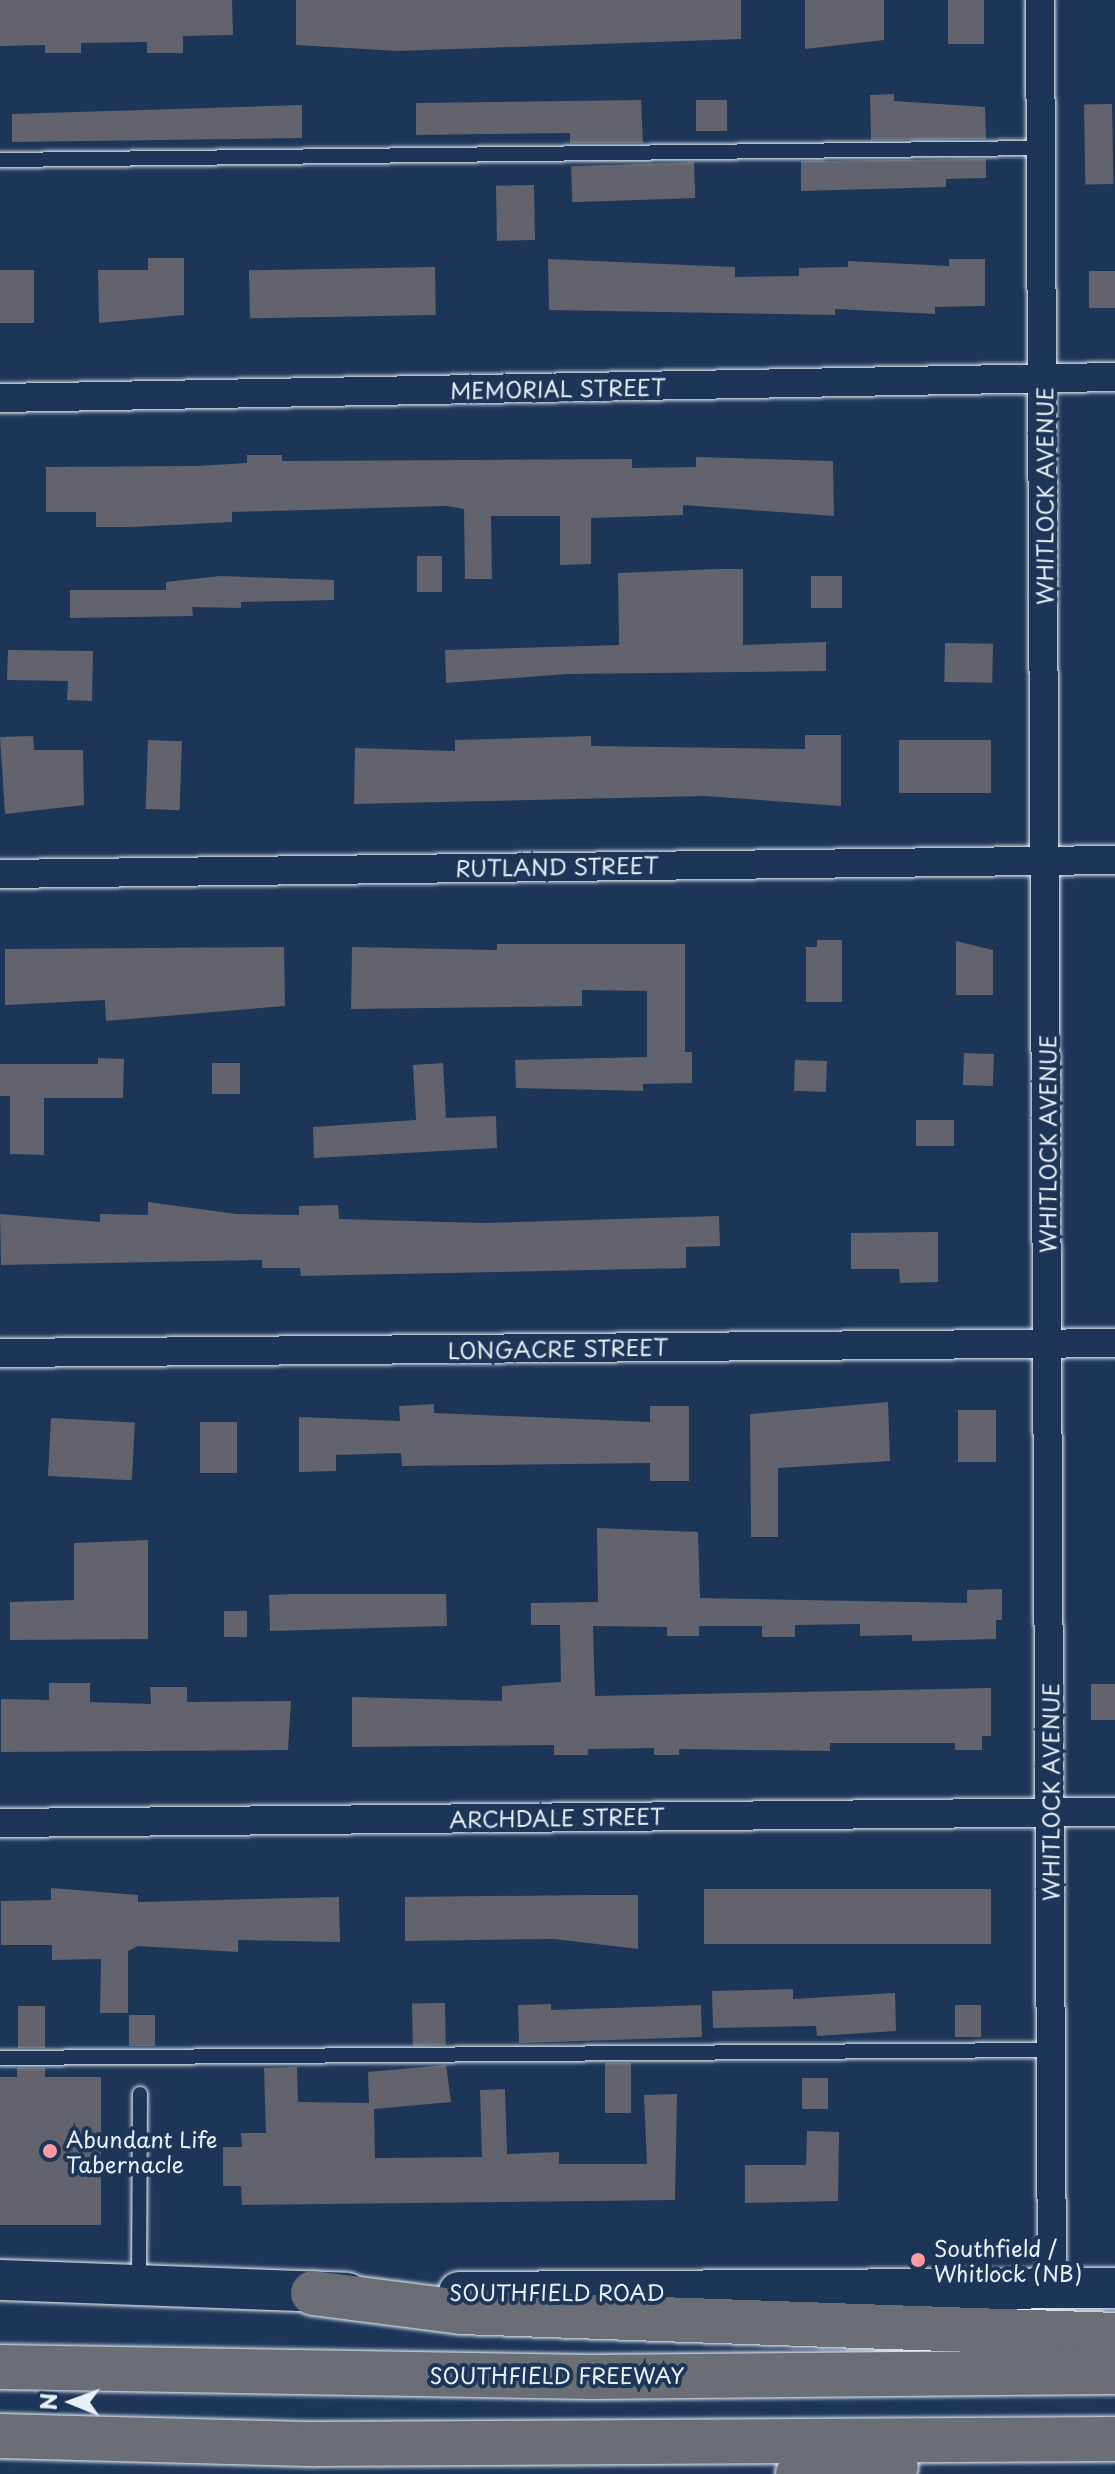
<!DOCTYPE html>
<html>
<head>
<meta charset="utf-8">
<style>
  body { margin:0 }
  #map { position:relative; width:1115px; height:2474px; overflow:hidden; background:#1d3557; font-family:"Playpen Sans",sans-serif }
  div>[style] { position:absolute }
  .building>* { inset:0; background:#62636c; transform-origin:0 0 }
  .roads { filter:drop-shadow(0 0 2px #e8f1f8) drop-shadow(0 0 2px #e8f1f8) }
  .service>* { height:14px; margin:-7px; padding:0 7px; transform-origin:7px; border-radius:7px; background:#1d3557 }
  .minor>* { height:28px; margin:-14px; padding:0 14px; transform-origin:14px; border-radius:14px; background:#1d3557 }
  .secondary>* { height:40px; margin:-20px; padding:0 20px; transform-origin:20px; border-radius:20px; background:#1d3557 }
  .motorway>* { height:44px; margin:-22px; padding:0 22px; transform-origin:22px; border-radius:22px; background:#6b6f75 }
  .dots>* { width:22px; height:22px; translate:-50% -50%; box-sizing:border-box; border:4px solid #1d3557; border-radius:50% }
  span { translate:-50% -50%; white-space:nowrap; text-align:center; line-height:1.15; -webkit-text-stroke:8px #1d3557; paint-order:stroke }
  .street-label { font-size:22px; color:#e8f1f8 }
  .poi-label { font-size:22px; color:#e8f1f8 }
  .left { translate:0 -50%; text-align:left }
  .north { position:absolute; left:32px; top:2362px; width:80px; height:80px; -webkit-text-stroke:6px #1d3557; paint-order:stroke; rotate:271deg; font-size:22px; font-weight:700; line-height:32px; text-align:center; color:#e8f1f8 }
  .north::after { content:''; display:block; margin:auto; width:28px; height:36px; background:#e8f1f8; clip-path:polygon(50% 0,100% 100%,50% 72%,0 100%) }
</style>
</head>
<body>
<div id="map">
  <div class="building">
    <div style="clip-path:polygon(0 0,232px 0,233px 35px,183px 36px,183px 53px,147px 53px,147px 42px,81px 43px,81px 53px,45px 53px,45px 45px,0 46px)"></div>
    <div style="clip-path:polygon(296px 0,741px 0,741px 39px,398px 51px,296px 45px)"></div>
    <div style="clip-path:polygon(805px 0,884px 0,884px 40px,805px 49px)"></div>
    <div style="left:948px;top:0;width:36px;height:44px"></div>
    <div style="clip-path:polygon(894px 94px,894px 101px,985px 107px,986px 139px,871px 140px,870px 95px)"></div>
    <div style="clip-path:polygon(641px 100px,643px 143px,570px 143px,570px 133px,416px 135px,416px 103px)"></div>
    <div style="left:696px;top:100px;width:31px;height:31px"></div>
    <div style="left:1112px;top:104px;width:80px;height:28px;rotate:89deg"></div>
    <div style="clip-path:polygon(302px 105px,302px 138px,12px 142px,12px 114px)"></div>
    <div style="clip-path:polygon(986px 159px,986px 178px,946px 179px,946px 187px,801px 191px,801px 161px)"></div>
    <div style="left:694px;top:162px;width:36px;height:123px;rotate:88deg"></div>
    <div style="left:534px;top:185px;width:55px;height:38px;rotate:89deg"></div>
    <div style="clip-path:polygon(148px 258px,184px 258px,184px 315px,99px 323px,98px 270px,148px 270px)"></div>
    <div style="clip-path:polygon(548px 259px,735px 267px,735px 277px,799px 276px,799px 268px,848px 267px,848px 261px,949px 266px,949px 259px,985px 259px,985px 306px,935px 307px,935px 314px,835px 309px,835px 315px,549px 310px)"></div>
    <div style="left:435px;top:267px;width:48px;height:186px;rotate:89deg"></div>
    <div style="left:0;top:270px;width:34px;height:53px"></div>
    <div style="left:1115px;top:271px;width:37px;height:26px;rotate:90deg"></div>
    <div style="clip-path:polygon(247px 455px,282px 455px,282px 461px,632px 459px,632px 468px,696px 467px,696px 457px,833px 461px,834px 516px,683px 505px,683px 515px,591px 518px,591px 564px,560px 565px,560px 516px,491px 516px,492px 579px,465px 579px,464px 509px,447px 506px,232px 512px,232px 522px,132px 527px,96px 527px,96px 512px,46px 512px,46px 467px,196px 466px,247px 463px)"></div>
    <div style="left:417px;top:556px;width:25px;height:36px"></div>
    <div style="clip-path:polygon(718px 569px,743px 569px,743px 645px,826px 642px,826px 671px,567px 674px,446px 683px,445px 650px,619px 645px,618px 573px)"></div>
    <div style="clip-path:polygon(220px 576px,334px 580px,334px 600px,241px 602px,241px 608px,192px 607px,193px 616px,70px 618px,70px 590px,166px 590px,166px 582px)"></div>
    <div style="left:811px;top:576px;width:31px;height:32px"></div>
    <div style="left:945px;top:643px;width:48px;height:39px;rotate:1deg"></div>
    <div style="clip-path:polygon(8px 650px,93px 651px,92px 701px,67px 700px,68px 681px,7px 680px)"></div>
    <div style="clip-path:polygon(805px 735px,841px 735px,841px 806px,705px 796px,354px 804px,355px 748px,455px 751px,455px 740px,591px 736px,591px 746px,805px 749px)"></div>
    <div style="clip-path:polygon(33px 736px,34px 750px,83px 750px,84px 805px,5px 814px,0 737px)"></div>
    <div style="left:148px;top:740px;width:34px;height:69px;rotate:2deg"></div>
    <div style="left:991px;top:740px;width:53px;height:92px;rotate:90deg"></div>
    <div style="clip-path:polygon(817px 940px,842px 940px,842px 1002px,806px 1002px,806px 947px,817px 947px)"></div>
    <div style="clip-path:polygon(956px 941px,993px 950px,993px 995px,956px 995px)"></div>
    <div style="clip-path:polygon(497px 944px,685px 944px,685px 1052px,692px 1052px,692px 1083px,643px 1084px,643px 1091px,516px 1088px,515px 1060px,647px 1057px,647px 991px,582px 990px,582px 1006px,351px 1009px,352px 947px,497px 950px)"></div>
    <div style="clip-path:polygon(284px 947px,285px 1006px,106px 1021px,105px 1000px,5px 1005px,5px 949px)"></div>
    <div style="left:964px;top:1053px;width:30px;height:32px;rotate:2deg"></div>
    <div style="clip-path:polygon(98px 1058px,124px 1059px,123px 1098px,44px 1098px,44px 1155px,10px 1154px,10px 1096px,0 1096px,0 1064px,98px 1064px)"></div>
    <div style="left:827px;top:1061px;width:31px;height:32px;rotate:92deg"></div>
    <div style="left:212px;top:1063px;width:28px;height:31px"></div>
    <div style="clip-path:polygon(443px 1063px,446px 1118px,496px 1116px,497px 1148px,314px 1158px,313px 1127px,416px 1120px,413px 1065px)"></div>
    <div style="left:916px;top:1120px;width:38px;height:26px"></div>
    <div style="clip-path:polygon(148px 1202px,236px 1214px,299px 1215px,299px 1206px,338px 1205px,339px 1219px,485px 1223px,719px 1216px,720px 1246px,686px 1247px,686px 1268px,301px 1276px,300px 1268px,262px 1268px,262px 1260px,1px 1265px,0 1214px,100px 1222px,100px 1214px,148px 1215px)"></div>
    <div style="clip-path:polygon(938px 1232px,938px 1282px,900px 1283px,899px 1269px,851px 1269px,851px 1233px)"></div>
    <div style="clip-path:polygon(888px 1402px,890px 1461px,778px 1468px,778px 1537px,751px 1537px,750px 1414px)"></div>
    <div style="clip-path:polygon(434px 1404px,434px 1413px,650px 1422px,650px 1406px,689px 1406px,689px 1481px,650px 1481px,650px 1463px,402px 1466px,401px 1453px,336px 1455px,336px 1471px,299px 1472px,299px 1417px,400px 1421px,399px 1406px)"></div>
    <div style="left:958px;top:1410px;width:38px;height:52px"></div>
    <div style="left:51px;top:1418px;width:84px;height:58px;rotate:3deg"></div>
    <div style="left:200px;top:1422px;width:37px;height:51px"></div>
    <div style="clip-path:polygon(597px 1528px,698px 1532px,700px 1598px,967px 1603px,967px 1590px,1002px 1589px,1002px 1620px,996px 1620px,996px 1639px,912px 1641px,912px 1635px,860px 1636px,860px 1624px,795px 1625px,795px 1637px,762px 1637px,762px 1626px,699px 1626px,699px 1636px,667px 1636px,667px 1627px,593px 1626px,595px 1696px,991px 1688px,991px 1736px,982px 1736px,982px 1750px,955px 1750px,955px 1743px,830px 1743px,830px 1751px,679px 1749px,679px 1755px,654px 1755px,654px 1748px,588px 1749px,588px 1755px,554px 1755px,554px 1745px,352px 1747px,352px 1697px,502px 1701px,502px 1686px,561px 1682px,560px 1625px,531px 1625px,531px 1603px,598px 1602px)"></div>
    <div style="clip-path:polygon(148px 1540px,148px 1639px,10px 1640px,10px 1602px,74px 1600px,74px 1543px)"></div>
    <div style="clip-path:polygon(293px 1594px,446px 1594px,447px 1626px,270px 1631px,269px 1595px)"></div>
    <div style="left:224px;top:1611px;width:23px;height:26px"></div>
    <div style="clip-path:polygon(49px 1683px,90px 1683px,90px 1702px,151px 1704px,150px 1687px,187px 1687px,187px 1702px,291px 1701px,288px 1750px,1px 1752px,1px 1699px,49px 1700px)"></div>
    <div style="left:1091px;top:1684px;width:24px;height:36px"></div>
    <div style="clip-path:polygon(51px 1888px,138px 1895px,138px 1902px,339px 1897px,340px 1942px,238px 1940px,238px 1952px,138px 1946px,128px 1951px,128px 2013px,100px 2013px,101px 1959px,52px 1960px,52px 1945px,1px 1945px,1px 1901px,51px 1900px)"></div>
    <div style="left:991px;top:1889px;width:55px;height:287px;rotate:90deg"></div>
    <div style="clip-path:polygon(589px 1895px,638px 1895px,638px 1949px,554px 1939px,405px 1941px,405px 1897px)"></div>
    <div style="clip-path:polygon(793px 1989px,793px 1999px,895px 1993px,896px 2031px,817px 2036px,816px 2026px,713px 2028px,712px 1991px)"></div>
    <div style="left:445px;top:2003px;width:42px;height:33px;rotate:89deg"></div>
    <div style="clip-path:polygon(551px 2004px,551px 2010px,701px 2005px,702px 2037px,519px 2043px,518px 2005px)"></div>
    <div style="left:955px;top:2005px;width:26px;height:32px"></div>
    <div style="left:18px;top:2006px;width:27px;height:42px"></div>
    <div style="left:129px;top:2015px;width:26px;height:31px"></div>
    <div style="left:605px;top:2063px;width:26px;height:50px"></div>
    <div style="clip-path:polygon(446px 2065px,451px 2102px,374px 2109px,375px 2158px,482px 2157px,480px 2090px,505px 2089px,507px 2154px,559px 2152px,559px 2164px,647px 2164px,644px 2095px,677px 2094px,675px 2200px,242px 2205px,241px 2186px,223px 2186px,223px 2147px,242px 2147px,241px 2133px,266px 2133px,264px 2068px,297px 2067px,298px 2102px,369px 2103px,368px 2072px)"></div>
    <div style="clip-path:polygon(17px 2068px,45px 2068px,45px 2077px,101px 2077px,101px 2225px,0 2225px,0 2077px,17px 2077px)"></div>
    <div style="left:802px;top:2078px;width:26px;height:31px"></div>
    <div style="clip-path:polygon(807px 2131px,839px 2132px,838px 2201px,745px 2203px,745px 2165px,806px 2165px)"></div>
  </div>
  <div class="roads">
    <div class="service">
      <div style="left:0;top:160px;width:1041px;rotate:-0.66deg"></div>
      <div style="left:0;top:2058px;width:1051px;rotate:-0.44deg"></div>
      <div style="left:139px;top:2281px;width:187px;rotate:-89.7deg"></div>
    </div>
    <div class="minor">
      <div style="left:1040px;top:0;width:2289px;rotate:89.7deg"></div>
      <div style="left:0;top:398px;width:1115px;rotate:-1.08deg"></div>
      <div style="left:0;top:874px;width:1115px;rotate:-0.72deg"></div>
      <div style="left:0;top:1353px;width:1115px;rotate:-0.51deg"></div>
      <div style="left:0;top:1823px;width:1115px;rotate:-0.57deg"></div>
    </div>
    <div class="secondary">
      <div style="left:0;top:2280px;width:347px;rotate:2.1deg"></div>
      <div style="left:459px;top:2292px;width:656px;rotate:-0.35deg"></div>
    </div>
    <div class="motorway">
      <div style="left:313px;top:2293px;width:149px;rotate:7.3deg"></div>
      <div style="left:461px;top:2312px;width:654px;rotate:2.01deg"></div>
      <div style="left:0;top:2367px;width:591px;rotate:0.97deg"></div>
      <div style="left:591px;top:2377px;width:524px;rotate:-0.55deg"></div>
      <div style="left:0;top:2436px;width:316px;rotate:1.5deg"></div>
      <div style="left:316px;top:2444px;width:799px;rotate:-0.36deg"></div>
      <div style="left:798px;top:2474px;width:98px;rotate:-4.1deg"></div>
    </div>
  </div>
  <div class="dots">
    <div style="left:50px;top:2151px;background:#ff9aa2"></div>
    <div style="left:918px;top:2260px;background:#ff9aa2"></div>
  </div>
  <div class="street-label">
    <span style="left:558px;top:388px;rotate:-1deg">MEMORIAL STREET</span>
    <span style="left:1044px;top:496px;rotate:-90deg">WHITLOCK AVENUE</span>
    <span style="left:557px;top:866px;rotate:-1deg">RUTLAND STREET</span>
    <span style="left:1047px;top:1144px;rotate:-90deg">WHITLOCK AVENUE</span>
    <span style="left:558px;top:1348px;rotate:-1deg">LONGACRE STREET</span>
    <span style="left:1050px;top:1792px;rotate:-90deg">WHITLOCK AVENUE</span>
    <span style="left:557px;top:1817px;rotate:-1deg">ARCHDALE STREET</span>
    <span style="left:557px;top:2292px">SOUTHFIELD ROAD</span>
    <span style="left:557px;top:2375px">SOUTHFIELD FREEWAY</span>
  </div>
  <div class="poi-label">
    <span class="left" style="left:66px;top:2151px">Abundant Life<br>Tabernacle</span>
    <span class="left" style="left:934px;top:2260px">Southfield /<br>Whitlock (NB)</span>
  </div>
  <div class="north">N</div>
</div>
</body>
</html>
